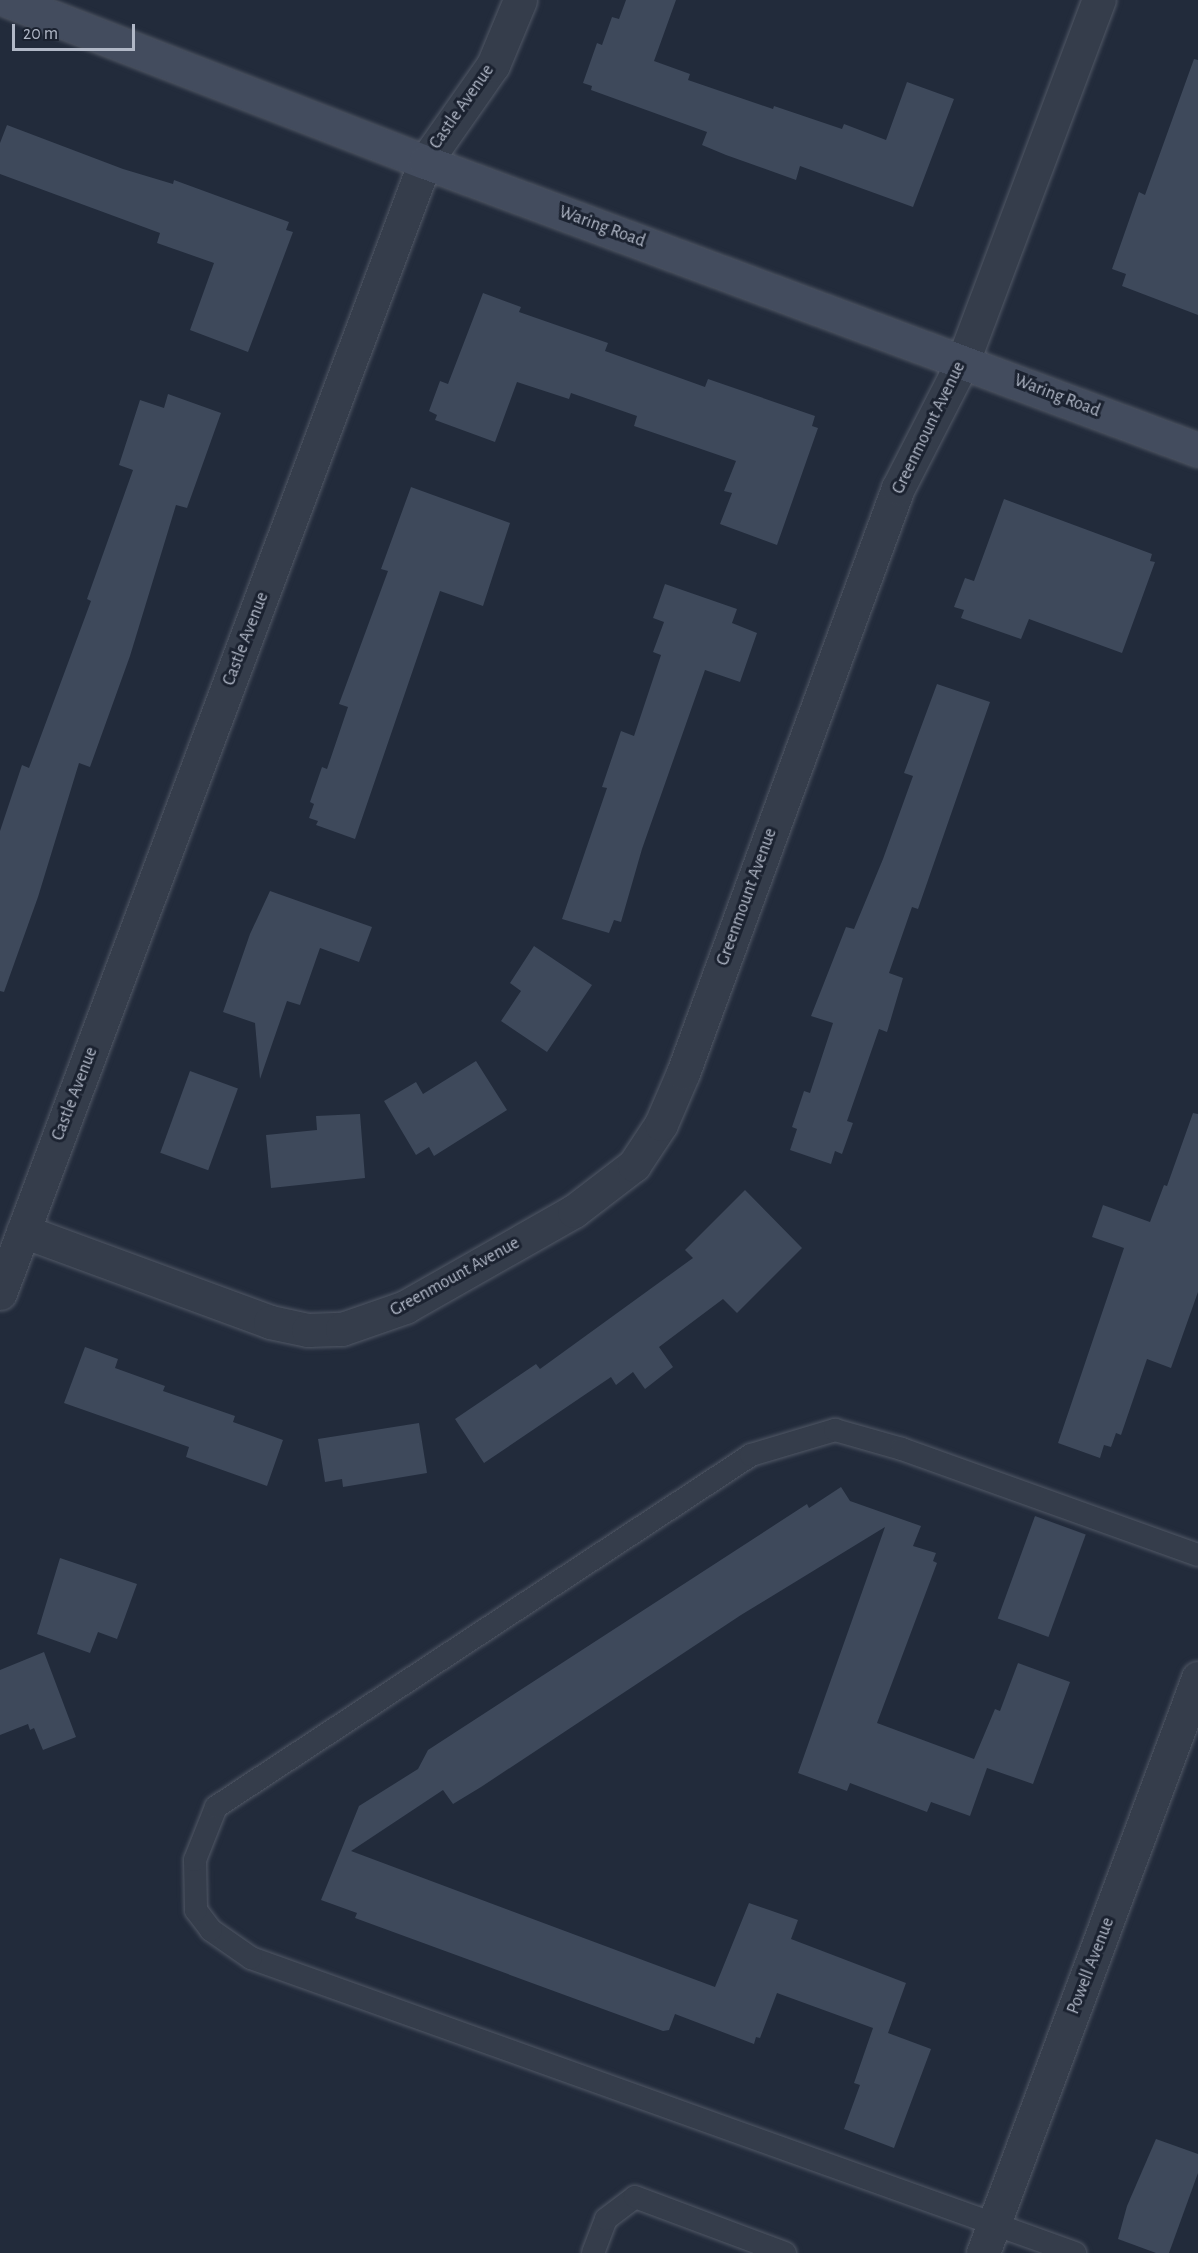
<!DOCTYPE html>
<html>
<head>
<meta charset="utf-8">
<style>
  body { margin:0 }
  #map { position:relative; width:1198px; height:2253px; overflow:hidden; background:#222b3b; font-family:"Alegreya Sans",sans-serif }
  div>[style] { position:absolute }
  .building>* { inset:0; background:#3e495b; transform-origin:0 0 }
  .roads { filter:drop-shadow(0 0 2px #515866) drop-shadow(0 0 2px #515866) }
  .lane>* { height:22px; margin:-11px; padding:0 11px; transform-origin:11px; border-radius:11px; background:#353d4b }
  .street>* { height:33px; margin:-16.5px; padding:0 16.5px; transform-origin:16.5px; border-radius:16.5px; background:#353d4b }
  .secondary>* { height:33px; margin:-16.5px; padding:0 16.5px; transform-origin:16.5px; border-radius:16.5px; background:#434c5e }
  span { translate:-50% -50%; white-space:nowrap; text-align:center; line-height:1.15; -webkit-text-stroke:6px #1b2230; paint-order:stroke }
  .street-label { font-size:18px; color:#b1b8c7 }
  .scale { position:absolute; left:12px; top:24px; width:123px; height:27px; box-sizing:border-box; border:3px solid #b1b8c7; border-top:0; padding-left:8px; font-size:18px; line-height:21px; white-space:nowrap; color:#b1b8c7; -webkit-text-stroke:4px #1b2230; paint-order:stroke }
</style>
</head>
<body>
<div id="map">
  <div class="building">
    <div style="clip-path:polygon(626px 0,676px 0,654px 61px,690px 74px,688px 80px,773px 109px,774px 106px,842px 129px,844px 124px,886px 140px,907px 82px,954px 99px,913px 207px,800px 166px,796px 180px,726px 155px,702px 145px,707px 132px,591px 90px,592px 86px,583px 83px,597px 43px,602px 45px,612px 17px,619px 19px)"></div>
    <div style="clip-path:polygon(1194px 59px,1198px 60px,1198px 315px,1122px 286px,1126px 274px,1112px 269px,1139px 192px,1145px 195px)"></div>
    <div style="clip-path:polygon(7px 125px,123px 169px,173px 184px,174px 180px,289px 222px,286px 230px,293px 232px,248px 352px,190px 330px,214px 263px,157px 243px,160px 233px,0 174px,0 143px)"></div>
    <div style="clip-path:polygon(483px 293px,521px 307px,519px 312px,608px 343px,605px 351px,705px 387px,708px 379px,815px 416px,812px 426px,818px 428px,777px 545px,720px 524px,732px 493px,724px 491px,736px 461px,634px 426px,637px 416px,571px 393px,569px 399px,517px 382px,495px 442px,435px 420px,437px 415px,429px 411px,440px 381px,448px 384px)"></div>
    <div style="clip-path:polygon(168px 394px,221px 413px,187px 508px,176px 505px,130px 656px,90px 767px,79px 763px,38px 897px,4px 992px,0 991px,0 831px,22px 765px,29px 768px,91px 601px,87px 599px,133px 470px,119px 465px,140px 400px,164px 408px)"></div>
    <div style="clip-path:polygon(411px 487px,510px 523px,483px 606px,440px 591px,355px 839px,316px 825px,318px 821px,309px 818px,314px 804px,310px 802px,322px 767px,327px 769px,348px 707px,339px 704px,388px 571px,381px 569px)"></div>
    <div style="clip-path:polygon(1004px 499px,1152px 554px,1150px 561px,1155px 562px,1122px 653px,1029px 619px,1021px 639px,961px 618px,964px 610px,954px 607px,965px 578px,974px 581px)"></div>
    <div style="clip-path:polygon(665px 584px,737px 609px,732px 623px,757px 633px,740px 682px,705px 670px,642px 849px,621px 922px,614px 920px,609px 933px,562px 919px,607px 788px,602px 787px,621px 731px,634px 736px,661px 655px,653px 652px,664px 622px,653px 618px)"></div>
    <div style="clip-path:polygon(937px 684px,990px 702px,918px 909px,912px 907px,889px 973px,903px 978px,887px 1032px,879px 1029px,847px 1121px,853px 1123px,842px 1154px,835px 1151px,831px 1164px,790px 1150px,797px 1129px,792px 1127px,804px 1091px,810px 1093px,833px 1023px,811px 1016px,846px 927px,854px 929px,883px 859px,913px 776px,904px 773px)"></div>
    <div style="clip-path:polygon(270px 891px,372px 927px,359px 962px,320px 948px,300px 1005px,287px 1001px,260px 1079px,255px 1023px,223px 1012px,250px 934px)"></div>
    <div style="clip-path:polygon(534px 946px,592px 985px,547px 1052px,501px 1021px,521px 991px,510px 983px)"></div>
    <div style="clip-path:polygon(476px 1061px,507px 1110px,434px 1156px,429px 1147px,416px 1155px,384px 1101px,416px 1082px,423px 1094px)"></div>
    <div style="left:190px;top:1071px;width:51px;height:87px;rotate:20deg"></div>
    <div style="clip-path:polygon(1193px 1113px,1198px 1114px,1198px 1292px,1171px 1368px,1147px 1359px,1121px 1435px,1116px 1433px,1111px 1447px,1104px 1445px,1100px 1458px,1058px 1443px,1124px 1248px,1092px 1237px,1103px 1205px,1150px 1222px,1164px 1185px,1167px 1186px)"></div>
    <div style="clip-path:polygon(360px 1114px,365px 1178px,271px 1188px,266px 1135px,317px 1130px,316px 1116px)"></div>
    <div style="clip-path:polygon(745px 1190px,802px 1248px,737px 1313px,723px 1299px,659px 1347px,673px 1367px,645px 1389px,633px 1372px,616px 1385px,611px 1377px,484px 1463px,455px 1419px,536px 1364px,540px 1369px,693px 1258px,685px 1250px)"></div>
    <div style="clip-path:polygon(85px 1347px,118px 1359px,115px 1368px,165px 1386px,163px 1391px,235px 1416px,233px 1422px,283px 1440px,267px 1486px,186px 1457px,189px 1447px,64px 1403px)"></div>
    <div style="clip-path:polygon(419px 1423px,427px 1473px,343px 1487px,342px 1479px,325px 1482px,318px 1439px)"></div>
    <div style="clip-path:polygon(841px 1487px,850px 1501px,921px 1526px,913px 1546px,936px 1553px,933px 1561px,937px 1563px,877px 1723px,974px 1759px,995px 1709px,1000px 1711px,1018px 1663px,1070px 1682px,1033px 1784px,987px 1768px,970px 1816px,931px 1802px,927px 1812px,850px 1783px,847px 1791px,798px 1773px,885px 1527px,741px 1615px,481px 1787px,453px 1804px,443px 1790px,351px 1851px,715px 1987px,749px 1903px,798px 1920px,791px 1939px,906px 1983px,888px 2033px,931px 2049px,894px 2148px,844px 2129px,860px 2085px,854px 2083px,873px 2028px,777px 1993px,760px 2038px,756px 2037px,754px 2044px,675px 2014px,669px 2030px,663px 2031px,355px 1918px,357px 1913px,321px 1900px,359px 1806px,418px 1769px,428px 1750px,807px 1504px,809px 1508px)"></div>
    <div style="left:1035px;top:1516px;width:54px;height:109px;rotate:20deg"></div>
    <div style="clip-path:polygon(60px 1558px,137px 1584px,117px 1639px,98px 1632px,90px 1653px,37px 1634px)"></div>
    <div style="clip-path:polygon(44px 1652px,76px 1737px,43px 1750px,34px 1728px,30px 1730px,28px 1724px,0 1735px,0 1670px)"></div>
    <div style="clip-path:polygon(1156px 2139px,1198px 2154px,1198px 2173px,1169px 2253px,1156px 2253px,1118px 2239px,1127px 2206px)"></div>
  </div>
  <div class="roads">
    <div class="lane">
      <div style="left:593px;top:2253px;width:36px;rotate:-69deg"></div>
      <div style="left:606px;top:2219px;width:36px;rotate:-37deg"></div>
      <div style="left:635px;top:2197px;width:160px;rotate:20.5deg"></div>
      <div style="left:1075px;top:2253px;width:875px;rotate:-160.3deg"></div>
      <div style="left:251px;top:1958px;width:49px;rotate:-145deg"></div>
      <div style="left:211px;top:1930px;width:25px;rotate:-127deg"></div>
      <div style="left:196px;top:1910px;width:50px;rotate:-91.1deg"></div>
      <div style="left:195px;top:1860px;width:57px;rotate:-68.4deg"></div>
      <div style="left:216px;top:1807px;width:640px;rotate:-33.34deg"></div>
      <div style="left:751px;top:1455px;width:88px;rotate:-16.6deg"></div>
      <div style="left:835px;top:1430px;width:70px;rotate:15.8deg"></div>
      <div style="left:902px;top:1449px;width:314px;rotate:19.7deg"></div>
    </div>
    <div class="street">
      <div style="left:23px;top:1231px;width:263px;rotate:20.2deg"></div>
      <div style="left:270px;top:1322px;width:39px;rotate:12deg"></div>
      <div style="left:308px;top:1330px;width:34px;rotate:-2deg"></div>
      <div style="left:342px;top:1329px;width:67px;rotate:-19.2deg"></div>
      <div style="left:405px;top:1307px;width:194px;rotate:-29.6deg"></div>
      <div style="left:574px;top:1211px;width:76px;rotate:-37.5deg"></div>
      <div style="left:634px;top:1165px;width:49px;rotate:-56.6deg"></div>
      <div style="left:661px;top:1124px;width:56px;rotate:-66.7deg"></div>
      <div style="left:683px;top:1073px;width:623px;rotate:-69.82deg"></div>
      <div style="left:898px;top:488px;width:143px;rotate:-62.9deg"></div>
      <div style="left:963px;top:361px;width:386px;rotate:-69.4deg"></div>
      <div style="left:0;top:1293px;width:1208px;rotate:-69.41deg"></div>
      <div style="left:425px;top:162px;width:118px;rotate:-55deg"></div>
      <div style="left:493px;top:65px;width:70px;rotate:-67.4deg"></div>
      <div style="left:983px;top:2253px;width:614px;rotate:-69.5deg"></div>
    </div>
    <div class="secondary">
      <div style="left:7px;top:0;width:448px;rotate:21.2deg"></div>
      <div style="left:425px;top:162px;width:825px;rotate:20.43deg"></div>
    </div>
  </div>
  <div class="street-label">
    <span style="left:462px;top:107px;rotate:-55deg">Castle Avenue</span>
    <span style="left:602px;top:227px;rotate:20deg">Waring Road</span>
    <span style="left:1057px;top:396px;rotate:21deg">Waring Road</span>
    <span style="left:929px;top:428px;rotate:-64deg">Greenmount Avenue</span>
    <span style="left:246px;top:639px;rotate:-69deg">Castle Avenue</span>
    <span style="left:747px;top:897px;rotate:-70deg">Greenmount Avenue</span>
    <span style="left:75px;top:1094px;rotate:-69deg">Castle Avenue</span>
    <span style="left:455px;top:1277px;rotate:-29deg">Greenmount Avenue</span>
    <span style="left:1091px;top:1966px;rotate:-69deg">Powell Avenue</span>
  </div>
  <div class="scale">20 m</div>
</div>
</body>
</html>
